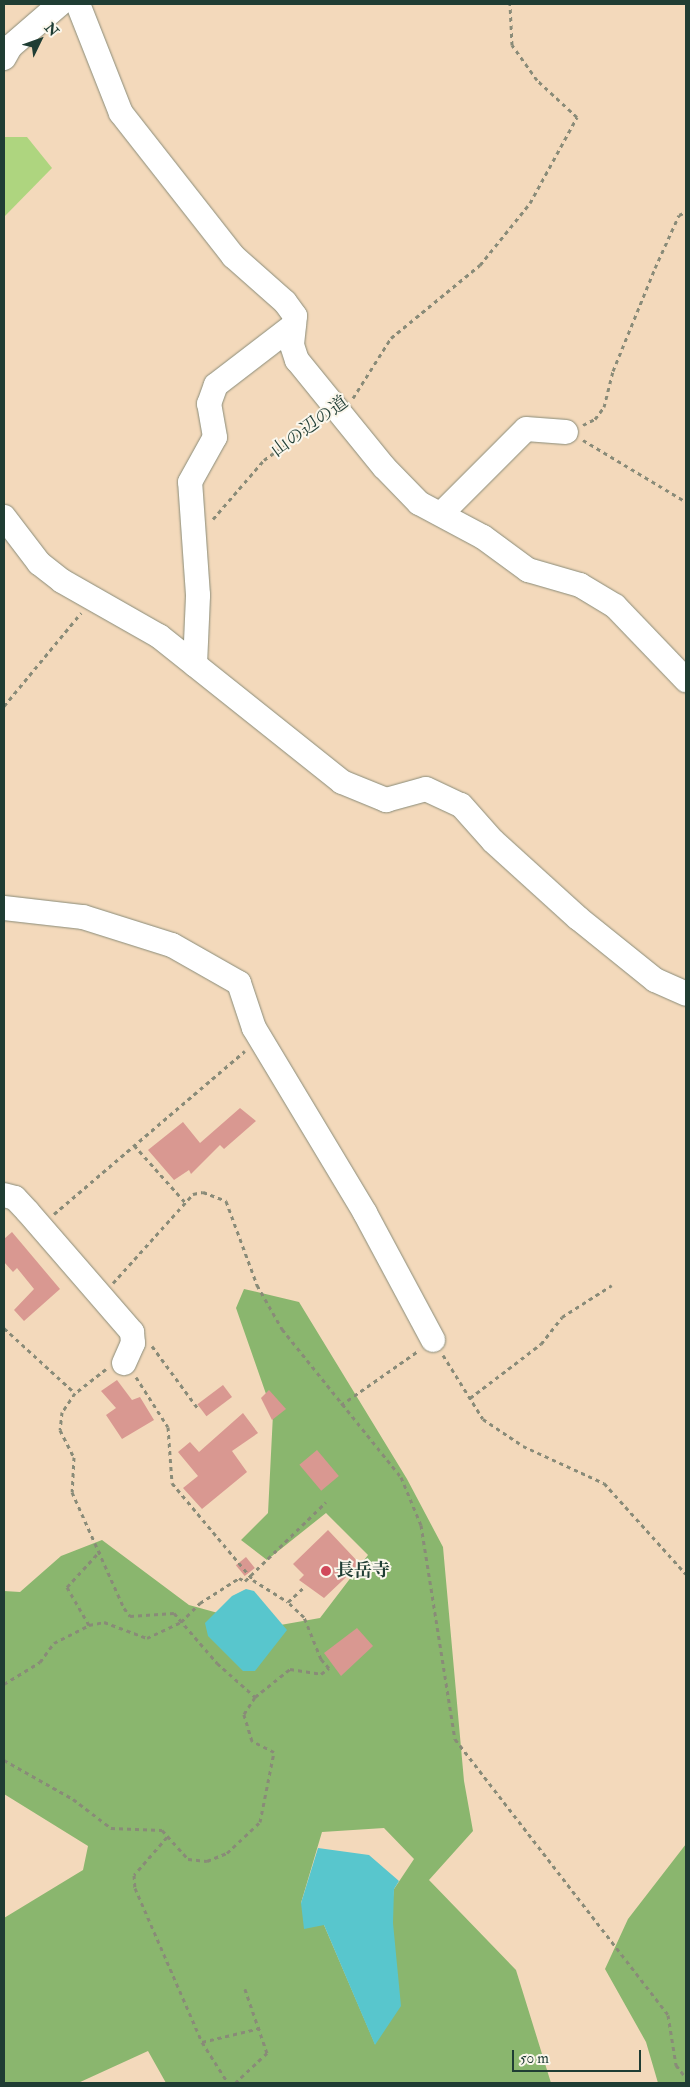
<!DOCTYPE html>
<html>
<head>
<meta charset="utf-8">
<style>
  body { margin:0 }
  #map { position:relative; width:690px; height:2087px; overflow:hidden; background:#f3d9bb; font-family:"IM FELL Double Pica","Noto Serif JP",serif }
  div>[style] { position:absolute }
  .green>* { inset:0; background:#aed57f }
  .forest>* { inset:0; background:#8ab66e }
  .water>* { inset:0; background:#58c6cd }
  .building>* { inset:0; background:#d99891; transform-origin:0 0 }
  .path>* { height:3px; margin-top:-1.5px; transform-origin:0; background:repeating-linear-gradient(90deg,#898b78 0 4px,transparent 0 8px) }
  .roads { filter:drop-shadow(0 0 1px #898b78) drop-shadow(0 0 1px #898b78) }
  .minor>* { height:24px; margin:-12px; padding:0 12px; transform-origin:12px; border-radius:12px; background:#fff }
  .dots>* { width:14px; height:14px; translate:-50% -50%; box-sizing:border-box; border:2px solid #fbf7ec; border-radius:50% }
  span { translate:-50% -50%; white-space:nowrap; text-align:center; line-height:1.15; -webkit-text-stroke:4px #fbf7ec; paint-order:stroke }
  .street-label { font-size:18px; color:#1f3d34 }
  .poi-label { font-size:18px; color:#1f3d34; font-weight:700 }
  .left { translate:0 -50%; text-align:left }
  .frame { position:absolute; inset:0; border:5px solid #1f3d34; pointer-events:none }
  .north { position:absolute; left:15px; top:15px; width:50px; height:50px; -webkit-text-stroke:4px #fbf7ec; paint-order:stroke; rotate:48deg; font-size:14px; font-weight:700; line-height:20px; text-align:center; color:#1f3d34 }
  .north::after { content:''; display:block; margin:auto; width:18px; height:22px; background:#1f3d34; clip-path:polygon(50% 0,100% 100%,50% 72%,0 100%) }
  .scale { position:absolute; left:512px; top:2050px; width:129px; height:22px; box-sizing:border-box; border:2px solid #1f3d34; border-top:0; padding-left:6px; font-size:15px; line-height:18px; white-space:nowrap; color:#1f3d34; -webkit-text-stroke:4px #fbf7ec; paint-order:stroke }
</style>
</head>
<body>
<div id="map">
  <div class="green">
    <div style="clip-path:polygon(4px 137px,27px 137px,52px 168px,4px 217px)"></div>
  </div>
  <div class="forest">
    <div style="clip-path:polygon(evenodd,244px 1289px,299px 1302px,407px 1479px,443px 1547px,464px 1781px,473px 1831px,429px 1880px,516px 1970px,551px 2083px,166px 2083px,148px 2051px,78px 2083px,4px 2083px,4px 1918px,83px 1870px,88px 1846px,4px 1794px,4px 1591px,20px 1592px,61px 1556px,102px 1540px,189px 1605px,269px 1627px,320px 1618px,368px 1555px,326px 1513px,267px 1560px,241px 1540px,268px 1513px,273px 1414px,236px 1308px,244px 1289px,384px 1828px,414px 1859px,394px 1889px,375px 2044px,324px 1925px,301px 1903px,322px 1832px,384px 1828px)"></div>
    <div style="clip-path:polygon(686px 1844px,686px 2083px,658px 2083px,646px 2042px,605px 1969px,628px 1919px)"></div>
  </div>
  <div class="water">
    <div style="clip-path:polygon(246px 1589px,254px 1591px,287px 1630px,255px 1671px,243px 1671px,208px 1636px,205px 1623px,232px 1596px)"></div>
    <div style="clip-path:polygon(318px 1848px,369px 1855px,399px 1881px,394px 1889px,393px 1923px,401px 2006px,375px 2045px,324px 1925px,304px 1929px,301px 1903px)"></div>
  </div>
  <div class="building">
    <div style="clip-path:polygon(240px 1108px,256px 1121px,224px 1149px,220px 1145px,191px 1174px,189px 1170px,174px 1180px,148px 1150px,183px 1122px,200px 1143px)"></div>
    <div style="clip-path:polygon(12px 1232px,60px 1289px,24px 1321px,14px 1310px,34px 1289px,17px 1268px,13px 1272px,4px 1262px,4px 1239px)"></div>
    <div style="clip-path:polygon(117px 1380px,132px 1400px,140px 1397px,154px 1420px,122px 1439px,106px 1415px,116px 1408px,101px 1391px)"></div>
    <div style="left:223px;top:1385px;width:15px;height:32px;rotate:53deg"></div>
    <div style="clip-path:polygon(269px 1390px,286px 1409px,272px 1420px,261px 1398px)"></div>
    <div style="clip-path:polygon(243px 1413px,258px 1433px,232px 1451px,247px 1472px,202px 1509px,183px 1488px,198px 1476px,178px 1452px,190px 1442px,199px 1452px)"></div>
    <div style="left:317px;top:1450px;width:34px;height:23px;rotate:50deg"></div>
    <div style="clip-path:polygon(328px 1530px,360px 1564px,324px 1598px,299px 1580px,304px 1575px,293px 1564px)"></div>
    <div style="left:246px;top:1557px;width:14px;height:13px;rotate:51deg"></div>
    <div style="clip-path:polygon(357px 1628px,373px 1646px,341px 1676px,324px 1653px)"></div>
  </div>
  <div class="path">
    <div style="left:353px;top:398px;width:71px;rotate:-57.7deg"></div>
    <div style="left:391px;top:338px;width:115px;rotate:-39.4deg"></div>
    <div style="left:480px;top:265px;width:80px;rotate:-51.1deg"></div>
    <div style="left:530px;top:203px;width:98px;rotate:-61.3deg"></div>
    <div style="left:577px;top:117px;width:54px;rotate:-137.2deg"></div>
    <div style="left:537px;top:80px;width:43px;rotate:-125.5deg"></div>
    <div style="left:512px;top:45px;width:41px;rotate:-92.8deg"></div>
    <div style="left:583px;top:425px;width:13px;rotate:-27deg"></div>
    <div style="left:595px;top:419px;width:15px;rotate:-53deg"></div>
    <div style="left:604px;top:407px;width:37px;rotate:-76deg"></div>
    <div style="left:613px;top:371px;width:111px;rotate:-67.8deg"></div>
    <div style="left:655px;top:268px;width:58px;rotate:-65.6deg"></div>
    <div style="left:679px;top:215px;width:8px;rotate:-23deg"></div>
    <div style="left:583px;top:440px;width:120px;rotate:31deg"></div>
    <div style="left:213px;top:519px;width:78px;rotate:-49.2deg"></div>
    <div style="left:264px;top:460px;width:70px;rotate:-35.7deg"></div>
    <div style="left:4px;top:706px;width:121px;rotate:-50.4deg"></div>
    <div style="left:134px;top:1145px;width:76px;rotate:48.2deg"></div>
    <div style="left:54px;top:1214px;width:251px;rotate:-40.5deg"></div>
    <div style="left:113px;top:1283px;width:120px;rotate:-48deg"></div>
    <div style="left:193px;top:1194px;width:10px;rotate:-11deg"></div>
    <div style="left:203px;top:1192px;width:25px;rotate:21deg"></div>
    <div style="left:226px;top:1201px;width:90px;rotate:69.7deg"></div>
    <div style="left:257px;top:1285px;width:51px;rotate:60.4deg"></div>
    <div style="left:282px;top:1329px;width:190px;rotate:51.2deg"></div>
    <div style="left:401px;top:1477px;width:52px;rotate:67.4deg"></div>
    <div style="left:421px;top:1525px;width:217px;rotate:81deg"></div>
    <div style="left:455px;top:1739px;width:349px;rotate:52.3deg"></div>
    <div style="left:668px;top:2015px;width:51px;rotate:80.9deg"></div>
    <div style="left:676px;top:2065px;width:16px;rotate:52deg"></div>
    <div style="left:4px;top:1328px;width:96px;rotate:42.5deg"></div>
    <div style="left:152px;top:1346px;width:79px;rotate:53.7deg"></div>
    <div style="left:443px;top:1355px;width:75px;rotate:58deg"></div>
    <div style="left:483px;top:1419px;width:48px;rotate:34deg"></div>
    <div style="left:523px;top:1446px;width:89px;rotate:24.6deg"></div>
    <div style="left:604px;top:1483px;width:122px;rotate:48deg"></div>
    <div style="left:106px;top:1369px;width:39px;rotate:142deg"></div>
    <div style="left:75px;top:1393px;width:23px;rotate:124deg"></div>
    <div style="left:62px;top:1412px;width:18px;rotate:96deg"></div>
    <div style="left:60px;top:1430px;width:30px;rotate:63deg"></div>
    <div style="left:74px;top:1457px;width:35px;rotate:93deg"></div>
    <div style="left:72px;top:1492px;width:127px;rotate:65.9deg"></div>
    <div style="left:124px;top:1608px;width:10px;rotate:53deg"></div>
    <div style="left:130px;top:1616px;width:44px;rotate:-3.9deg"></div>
    <div style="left:174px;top:1613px;width:66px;rotate:49.3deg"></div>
    <div style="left:217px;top:1663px;width:51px;rotate:41.8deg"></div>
    <div style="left:136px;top:1377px;width:59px;rotate:57.4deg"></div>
    <div style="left:168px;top:1427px;width:56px;rotate:85.9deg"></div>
    <div style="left:172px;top:1483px;width:126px;rotate:50.1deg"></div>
    <div style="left:253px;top:1580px;width:41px;rotate:32.2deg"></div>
    <div style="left:288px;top:1602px;width:23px;rotate:-43deg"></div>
    <div style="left:470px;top:1398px;width:89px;rotate:-37.3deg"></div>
    <div style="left:541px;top:1344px;width:34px;rotate:-52deg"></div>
    <div style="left:562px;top:1317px;width:59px;rotate:-32.6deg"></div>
    <div style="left:341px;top:1405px;width:94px;rotate:-35deg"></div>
    <div style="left:89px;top:1625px;width:44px;rotate:-120.1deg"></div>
    <div style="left:67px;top:1587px;width:49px;rotate:-47.5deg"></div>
    <div style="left:4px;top:1684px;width:42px;rotate:-31.4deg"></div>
    <div style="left:40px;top:1662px;width:24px;rotate:-54deg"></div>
    <div style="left:54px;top:1643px;width:39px;rotate:-27deg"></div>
    <div style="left:89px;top:1625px;width:15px;rotate:-11deg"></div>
    <div style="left:104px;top:1622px;width:46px;rotate:20.4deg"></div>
    <div style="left:147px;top:1638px;width:38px;rotate:-25deg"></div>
    <div style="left:181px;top:1622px;width:27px;rotate:-45deg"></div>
    <div style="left:200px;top:1603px;width:46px;rotate:-32.7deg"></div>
    <div style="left:239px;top:1578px;width:7px;rotate:27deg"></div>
    <div style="left:245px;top:1581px;width:113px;rotate:-44.3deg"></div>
    <div style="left:4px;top:1760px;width:79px;rotate:29.5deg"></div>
    <div style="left:73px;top:1799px;width:48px;rotate:37.3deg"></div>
    <div style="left:111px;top:1828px;width:51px;rotate:2.2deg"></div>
    <div style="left:162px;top:1830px;width:39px;rotate:48deg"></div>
    <div style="left:188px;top:1859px;width:19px;rotate:6deg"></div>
    <div style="left:207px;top:1861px;width:22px;rotate:-22deg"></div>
    <div style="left:227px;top:1853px;width:45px;rotate:-43.2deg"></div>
    <div style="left:260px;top:1822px;width:71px;rotate:-78.7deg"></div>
    <div style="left:274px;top:1752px;width:25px;rotate:-153deg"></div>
    <div style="left:252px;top:1741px;width:28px;rotate:-107deg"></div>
    <div style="left:244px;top:1714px;width:20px;rotate:-57deg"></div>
    <div style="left:255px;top:1697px;width:45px;rotate:-38.7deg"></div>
    <div style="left:290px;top:1669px;width:31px;rotate:9deg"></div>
    <div style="left:321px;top:1674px;width:10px;rotate:-37deg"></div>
    <div style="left:329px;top:1668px;width:12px;rotate:-132deg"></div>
    <div style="left:321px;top:1659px;width:45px;rotate:-112deg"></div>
    <div style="left:304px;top:1617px;width:22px;rotate:-137deg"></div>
    <div style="left:167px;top:1837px;width:50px;rotate:131deg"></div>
    <div style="left:134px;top:1875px;width:13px;rotate:86deg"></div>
    <div style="left:135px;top:1888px;width:168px;rotate:66.5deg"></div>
    <div style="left:202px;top:2042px;width:49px;rotate:57.6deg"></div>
    <div style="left:202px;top:2042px;width:60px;rotate:-13.6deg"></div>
    <div style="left:235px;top:2083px;width:44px;rotate:-43.2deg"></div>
    <div style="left:267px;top:2053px;width:68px;rotate:-109deg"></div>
  </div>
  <div class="roads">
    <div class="minor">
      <div style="left:78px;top:4px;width:117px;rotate:68.5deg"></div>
      <div style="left:121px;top:113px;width:182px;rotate:51.9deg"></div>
      <div style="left:233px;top:256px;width:69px;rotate:41.5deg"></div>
      <div style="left:285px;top:302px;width:17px;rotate:54deg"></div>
      <div style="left:295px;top:316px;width:29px;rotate:96deg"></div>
      <div style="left:292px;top:345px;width:16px;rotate:72deg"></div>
      <div style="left:297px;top:360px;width:138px;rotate:50.9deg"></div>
      <div style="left:384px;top:467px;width:50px;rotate:45.8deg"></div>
      <div style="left:419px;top:503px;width:72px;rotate:28deg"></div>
      <div style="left:483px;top:537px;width:56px;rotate:36.3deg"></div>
      <div style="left:528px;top:570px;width:54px;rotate:16.1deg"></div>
      <div style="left:580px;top:585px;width:41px;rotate:31deg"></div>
      <div style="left:615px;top:606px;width:103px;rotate:46.2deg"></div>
      <div style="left:4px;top:58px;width:13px;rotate:-61deg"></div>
      <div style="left:10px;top:47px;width:66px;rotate:-40.7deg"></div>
      <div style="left:443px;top:512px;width:117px;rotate:-45deg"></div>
      <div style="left:526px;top:429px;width:40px;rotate:4.3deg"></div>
      <div style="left:4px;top:517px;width:58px;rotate:52.7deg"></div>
      <div style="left:39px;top:563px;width:29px;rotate:38deg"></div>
      <div style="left:62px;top:581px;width:112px;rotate:29.6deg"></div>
      <div style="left:159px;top:636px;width:234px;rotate:38.6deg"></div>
      <div style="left:342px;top:782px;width:48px;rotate:22.2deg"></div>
      <div style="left:386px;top:800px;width:41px;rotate:-15.4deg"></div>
      <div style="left:426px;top:789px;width:38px;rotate:25deg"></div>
      <div style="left:461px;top:805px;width:48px;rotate:48.4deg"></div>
      <div style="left:493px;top:841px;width:115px;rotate:42.2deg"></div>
      <div style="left:578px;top:918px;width:99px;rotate:38.8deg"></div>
      <div style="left:655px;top:980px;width:34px;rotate:24deg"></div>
      <div style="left:195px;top:665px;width:70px;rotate:-87.5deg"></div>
      <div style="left:198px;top:595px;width:113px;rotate:-94deg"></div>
      <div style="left:190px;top:482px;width:51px;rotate:-60.9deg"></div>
      <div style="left:215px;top:437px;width:34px;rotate:-100deg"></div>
      <div style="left:209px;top:404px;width:20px;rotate:-70deg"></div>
      <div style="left:216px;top:385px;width:98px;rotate:-37.6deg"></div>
      <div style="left:4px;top:908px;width:80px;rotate:6.5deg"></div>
      <div style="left:83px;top:917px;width:93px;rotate:17.5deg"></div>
      <div style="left:172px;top:945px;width:77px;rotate:29.6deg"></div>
      <div style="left:239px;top:983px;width:47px;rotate:71.6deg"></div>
      <div style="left:254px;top:1028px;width:216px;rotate:59deg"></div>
      <div style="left:365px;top:1213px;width:144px;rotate:61.8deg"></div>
      <div style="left:4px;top:1195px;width:11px;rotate:15deg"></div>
      <div style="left:15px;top:1198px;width:19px;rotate:47deg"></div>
      <div style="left:28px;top:1212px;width:159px;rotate:49.1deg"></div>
      <div style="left:132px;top:1332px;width:11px;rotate:85deg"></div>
      <div style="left:133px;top:1343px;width:22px;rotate:114deg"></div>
    </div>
  </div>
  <div class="dots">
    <div style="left:326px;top:1571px;background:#d1495b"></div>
  </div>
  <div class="street-label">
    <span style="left:310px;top:427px;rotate:-36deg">山の辺の道</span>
  </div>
  <div class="poi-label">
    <span class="left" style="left:336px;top:1571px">長岳寺</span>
  </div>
  <div class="frame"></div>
  <div class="north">N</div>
  <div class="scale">50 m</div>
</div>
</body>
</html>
